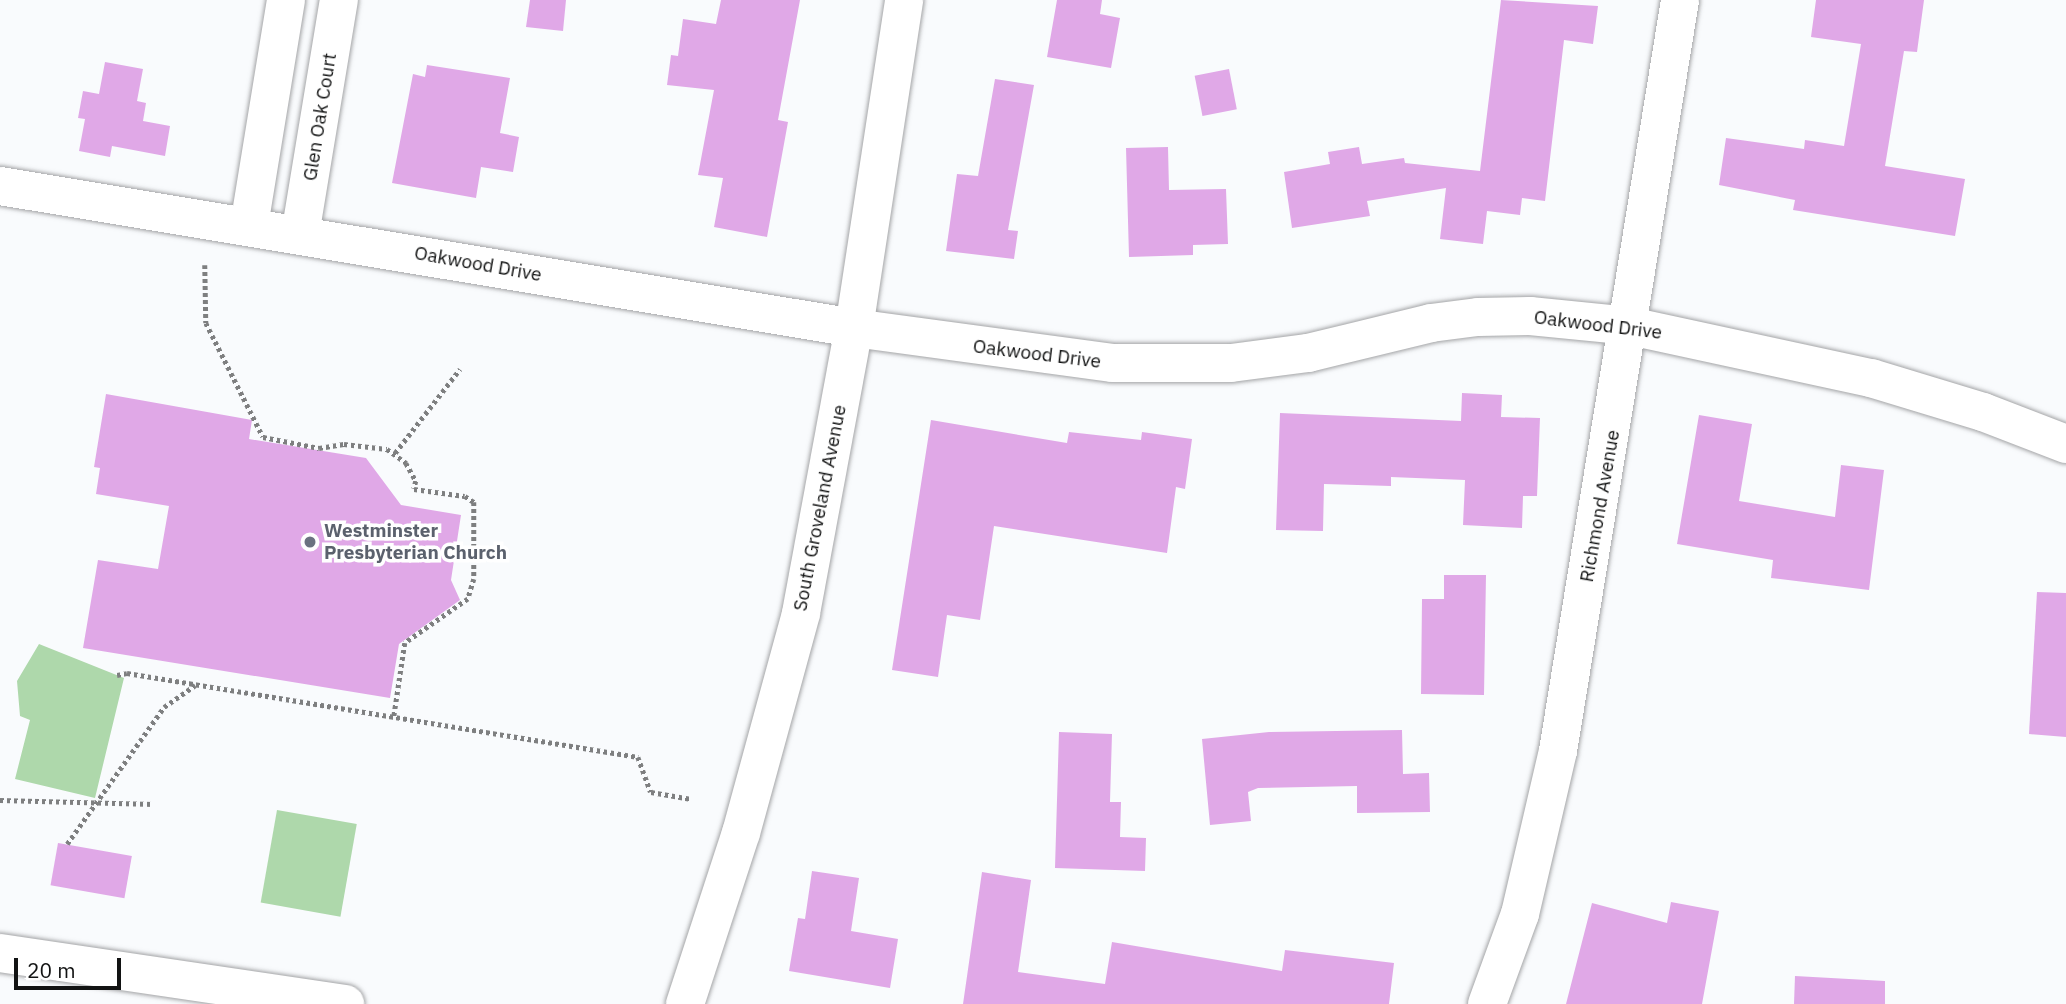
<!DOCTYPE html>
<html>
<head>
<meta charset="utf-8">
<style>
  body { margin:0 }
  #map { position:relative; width:2066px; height:1004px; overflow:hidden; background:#f9fbfd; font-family:"IBM Plex Sans",sans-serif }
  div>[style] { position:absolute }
  .green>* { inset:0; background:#aed8ab; transform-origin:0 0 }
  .building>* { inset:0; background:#e0a8e7; transform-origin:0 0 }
  .path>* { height:4.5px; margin-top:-2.25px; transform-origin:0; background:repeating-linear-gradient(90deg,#7e7f80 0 3.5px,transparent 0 7px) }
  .roads { filter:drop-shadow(0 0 2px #a4a5a7) drop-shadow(0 0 2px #a4a5a7) }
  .minor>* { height:38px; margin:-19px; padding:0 19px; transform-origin:19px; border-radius:19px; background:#fff }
  .dots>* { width:19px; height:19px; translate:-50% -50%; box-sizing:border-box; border:4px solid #fff; border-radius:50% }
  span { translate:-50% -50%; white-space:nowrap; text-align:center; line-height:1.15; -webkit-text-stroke:7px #fff; paint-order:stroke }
  .street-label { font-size:19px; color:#121313 }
  .worship-label { font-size:19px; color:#5b616d; font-weight:700 }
  .left { translate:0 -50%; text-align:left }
  .scale { position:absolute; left:14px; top:958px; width:107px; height:32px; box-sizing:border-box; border:4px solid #121313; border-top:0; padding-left:9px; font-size:21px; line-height:24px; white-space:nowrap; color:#121313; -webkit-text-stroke:5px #fff; paint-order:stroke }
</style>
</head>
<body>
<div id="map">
  <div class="green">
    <div style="clip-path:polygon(39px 644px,124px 678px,95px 798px,15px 779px,30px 720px,20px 716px,17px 681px)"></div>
    <div style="left:277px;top:810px;width:81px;height:94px;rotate:10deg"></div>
  </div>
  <div class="building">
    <div style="clip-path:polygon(530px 0,566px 0,563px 31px,526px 27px)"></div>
    <div style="clip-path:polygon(721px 0,800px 0,778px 120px,788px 122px,767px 237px,714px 227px,723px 178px,698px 175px,714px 90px,667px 85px,671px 55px,678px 56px,683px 19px,716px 24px)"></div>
    <div style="clip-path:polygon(1057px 0,1102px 0,1100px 14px,1120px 18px,1111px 68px,1047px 57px)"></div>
    <div style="clip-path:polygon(1501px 0,1598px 6px,1593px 44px,1564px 40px,1545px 201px,1522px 198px,1520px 215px,1487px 211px,1483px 244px,1440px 239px,1446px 188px,1367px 201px,1370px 216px,1292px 228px,1284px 172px,1330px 164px,1328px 152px,1359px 147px,1362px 164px,1404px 158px,1405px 163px,1480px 171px)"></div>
    <div style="clip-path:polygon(1816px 0,1924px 0,1917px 52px,1904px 51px,1885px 166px,1965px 179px,1955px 236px,1793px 210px,1795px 200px,1719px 185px,1726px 138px,1804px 149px,1805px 140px,1844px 146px,1861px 44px,1811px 37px)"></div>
    <div style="clip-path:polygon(105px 62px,143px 69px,137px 101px,146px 103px,143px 121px,170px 126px,165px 156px,112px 146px,110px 157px,79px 151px,85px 119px,78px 118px,83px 91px,99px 94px)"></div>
    <div style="clip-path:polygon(427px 65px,510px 78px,500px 133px,519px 137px,513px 172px,481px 167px,476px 198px,392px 183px,413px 74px,425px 77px)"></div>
    <div style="left:1229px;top:69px;width:41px;height:35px;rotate:79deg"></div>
    <div style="clip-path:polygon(995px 79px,1034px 85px,1008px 230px,1018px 231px,1014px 259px,946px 251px,957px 174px,978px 176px)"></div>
    <div style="clip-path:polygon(1168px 147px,1169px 190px,1226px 189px,1228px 244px,1193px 245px,1193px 255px,1129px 257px,1126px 148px)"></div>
    <div style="clip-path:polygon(1462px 393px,1502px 395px,1501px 417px,1540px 418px,1537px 496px,1523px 496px,1522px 528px,1463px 525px,1465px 480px,1391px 477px,1391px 486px,1324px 484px,1323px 531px,1276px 530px,1280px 413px,1461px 421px)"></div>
    <div style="clip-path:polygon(106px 394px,252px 420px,249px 439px,366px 458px,401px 505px,461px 515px,451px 580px,460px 600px,399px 644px,390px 698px,83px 648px,98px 560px,158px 569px,169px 506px,96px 494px,100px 468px,94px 467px)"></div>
    <div style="clip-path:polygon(1699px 415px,1752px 424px,1739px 501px,1835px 517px,1841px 465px,1884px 470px,1869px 590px,1771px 578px,1773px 560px,1677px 544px)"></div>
    <div style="clip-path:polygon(931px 420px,1067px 443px,1069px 432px,1141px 440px,1142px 432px,1192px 439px,1185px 489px,1176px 487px,1167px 553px,994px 526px,980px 620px,947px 615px,938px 677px,892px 670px)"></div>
    <div style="clip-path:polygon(1444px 575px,1486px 575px,1484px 695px,1421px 694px,1422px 599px,1444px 599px)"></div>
    <div style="clip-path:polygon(2037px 592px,2066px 593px,2066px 737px,2029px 734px)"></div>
    <div style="clip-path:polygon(1402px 730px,1403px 774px,1429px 773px,1430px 812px,1357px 813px,1357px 786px,1258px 788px,1248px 792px,1251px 821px,1210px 825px,1202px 739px,1269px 732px)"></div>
    <div style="clip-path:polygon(1059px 732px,1112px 734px,1110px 802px,1121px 802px,1120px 837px,1146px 838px,1145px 871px,1055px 868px)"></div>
    <div style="left:58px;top:843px;width:75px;height:43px;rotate:10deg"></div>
    <div style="clip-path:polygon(812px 871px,859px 878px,851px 931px,898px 939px,890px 988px,789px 971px,798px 918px,805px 919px)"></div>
    <div style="clip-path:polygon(982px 872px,1031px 880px,1018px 972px,1105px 984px,1112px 942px,1282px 971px,1285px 950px,1394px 963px,1389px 1004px,963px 1004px)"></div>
    <div style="clip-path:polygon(1671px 902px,1719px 911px,1702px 1004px,1566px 1004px,1592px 903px,1667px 923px)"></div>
    <div style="clip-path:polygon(1795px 976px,1885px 981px,1885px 1004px,1794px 1004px)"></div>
  </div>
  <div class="path">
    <div style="left:205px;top:265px;width:58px;rotate:89deg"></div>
    <div style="left:206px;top:323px;width:127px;rotate:63.4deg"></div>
    <div style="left:263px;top:437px;width:57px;rotate:11.1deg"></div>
    <div style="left:319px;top:448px;width:25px;rotate:-9deg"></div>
    <div style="left:344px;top:444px;width:43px;rotate:6.6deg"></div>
    <div style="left:387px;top:449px;width:24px;rotate:36deg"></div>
    <div style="left:406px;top:463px;width:21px;rotate:61deg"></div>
    <div style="left:416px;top:481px;width:8px;rotate:104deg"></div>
    <div style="left:414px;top:489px;width:51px;rotate:7.8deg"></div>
    <div style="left:465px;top:496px;width:11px;rotate:34deg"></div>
    <div style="left:474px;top:502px;width:77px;rotate:90deg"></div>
    <div style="left:474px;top:579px;width:21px;rotate:107deg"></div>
    <div style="left:468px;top:599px;width:77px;rotate:145.1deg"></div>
    <div style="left:405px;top:643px;width:75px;rotate:98.5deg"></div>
    <div style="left:395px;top:453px;width:106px;rotate:-52.3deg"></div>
    <div style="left:117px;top:675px;width:10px;rotate:-11deg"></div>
    <div style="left:127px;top:673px;width:518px;rotate:9.33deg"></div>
    <div style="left:638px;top:757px;width:37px;rotate:70deg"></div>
    <div style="left:651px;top:792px;width:41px;rotate:9.9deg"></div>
    <div style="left:0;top:800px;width:154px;rotate:1.5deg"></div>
    <div style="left:67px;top:844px;width:168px;rotate:-54.7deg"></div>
    <div style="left:164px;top:707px;width:38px;rotate:-35deg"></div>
  </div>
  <div class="roads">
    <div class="minor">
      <div style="left:0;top:186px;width:866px;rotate:9.44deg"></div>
      <div style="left:854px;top:328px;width:260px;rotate:7.7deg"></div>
      <div style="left:1112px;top:363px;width:119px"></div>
      <div style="left:1231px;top:363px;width:78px;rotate:-7.4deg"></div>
      <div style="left:1308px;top:353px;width:127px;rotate:-13.7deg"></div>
      <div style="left:1431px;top:323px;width:47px;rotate:-7.3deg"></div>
      <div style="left:1478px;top:317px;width:52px;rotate:-1.1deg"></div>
      <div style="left:1530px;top:316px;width:100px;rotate:5.7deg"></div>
      <div style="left:1630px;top:326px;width:247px;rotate:12.2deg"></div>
      <div style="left:1871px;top:378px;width:117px;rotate:16.9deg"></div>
      <div style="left:1983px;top:412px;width:89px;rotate:21.1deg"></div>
      <div style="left:249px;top:226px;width:229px;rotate:-80.7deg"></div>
      <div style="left:300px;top:235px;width:238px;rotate:-80.6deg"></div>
      <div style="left:0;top:953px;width:349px;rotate:8.4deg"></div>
      <div style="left:685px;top:1004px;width:180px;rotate:-71.9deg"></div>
      <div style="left:741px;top:833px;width:228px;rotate:-74.7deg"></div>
      <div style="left:801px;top:613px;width:290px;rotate:-79.5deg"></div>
      <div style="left:854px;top:328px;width:332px;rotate:-81.3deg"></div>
      <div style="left:1487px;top:1004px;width:96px;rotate:-69.9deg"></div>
      <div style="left:1520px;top:914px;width:167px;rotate:-76.9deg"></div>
      <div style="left:1558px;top:751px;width:761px;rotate:-80.77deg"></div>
    </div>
  </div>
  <div class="dots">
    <div style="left:310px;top:542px;background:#6b7280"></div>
  </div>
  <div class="street-label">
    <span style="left:320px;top:117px;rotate:-81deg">Glen Oak Court</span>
    <span style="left:478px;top:264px;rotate:10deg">Oakwood Drive</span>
    <span style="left:1598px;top:325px;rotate:7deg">Oakwood Drive</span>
    <span style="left:1037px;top:354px;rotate:7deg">Oakwood Drive</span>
    <span style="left:1600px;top:506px;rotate:-80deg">Richmond Avenue</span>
    <span style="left:820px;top:508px;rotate:-79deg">South Groveland Avenue</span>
  </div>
  <div class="worship-label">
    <span class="left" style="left:324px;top:542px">Westminster<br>Presbyterian Church</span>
  </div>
  <div class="scale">20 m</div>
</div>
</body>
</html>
